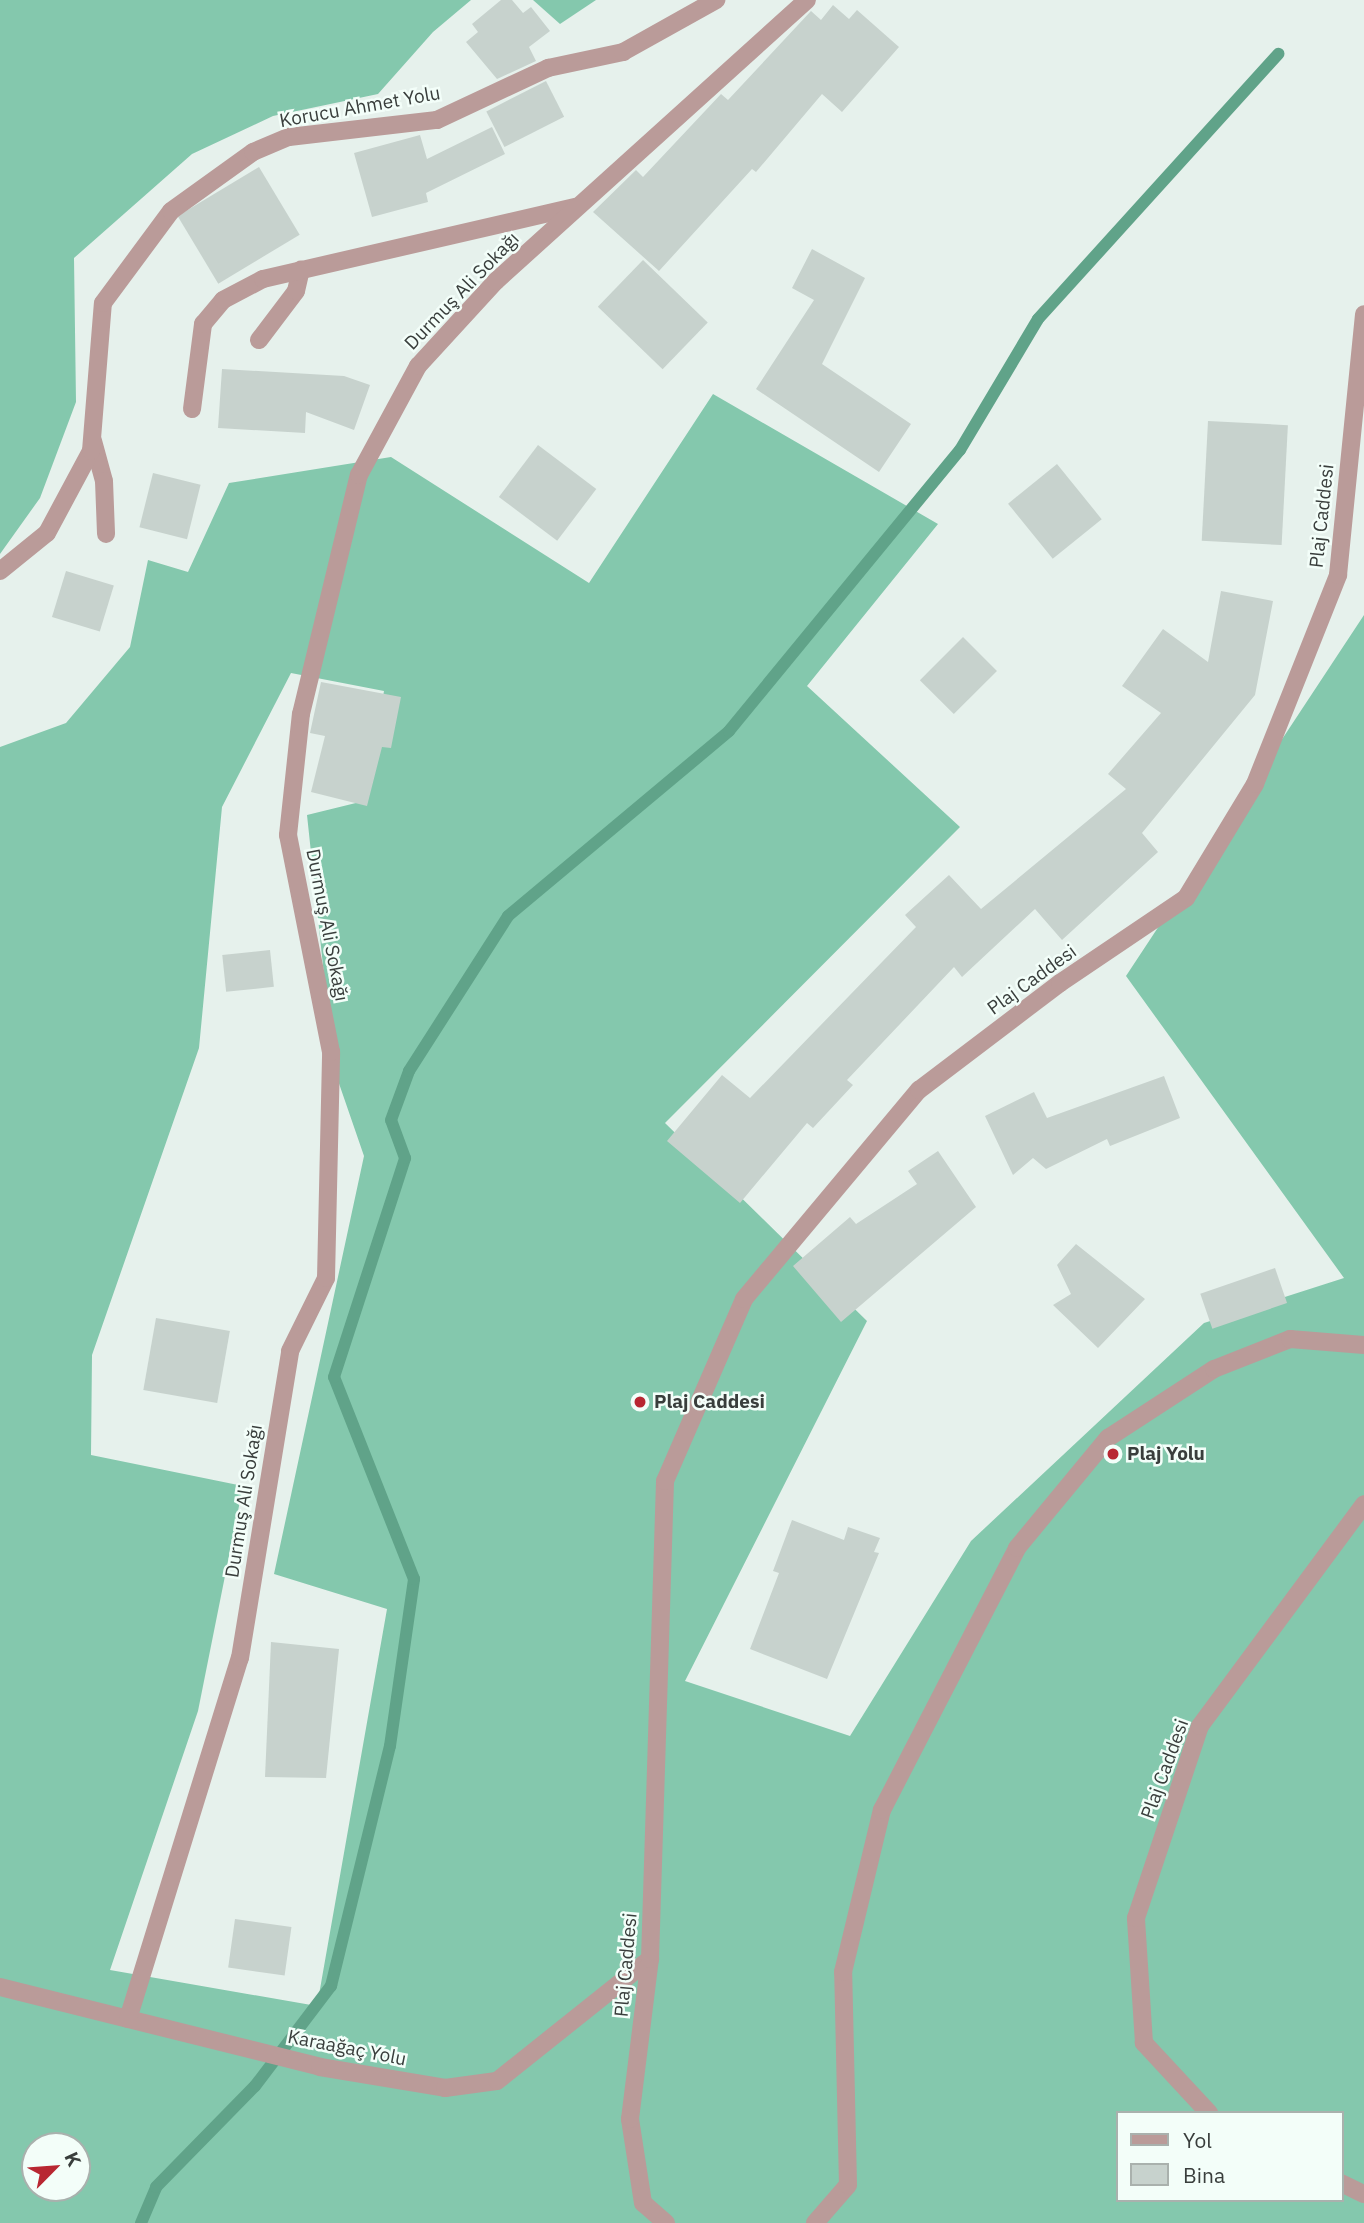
<!DOCTYPE html>
<html>
<head>
<meta charset="utf-8">
<style>
  body { margin:0 }
  #map { position:relative; width:1364px; height:2223px; overflow:hidden; background:#e6f1ec; font-family:"IBM Plex Sans",sans-serif }
  div>[style] { position:absolute }
  .forest>* { inset:0; background:#84c8ad }
  .stream>* { height:12px; margin:-6px; padding:0 6px; transform-origin:6px; border-radius:6px; background:#60a389 }
  .building>* { inset:0; background:#c7d2cd; transform-origin:0 0 }
  .minor>* { height:18px; margin:-9px; padding:0 9px; transform-origin:9px; border-radius:9px; background:#ba9b99 }
  .dots>* { width:19px; height:19px; translate:-50% -50%; box-sizing:border-box; border:4px solid #f3fef9; border-radius:50% }
  span { translate:-50% -50%; white-space:nowrap; text-align:center; line-height:1.15; -webkit-text-stroke:5px #f3fef9; paint-order:stroke }
  .street-label { font-size:19px; color:#393e3c }
  .poi-label { font-size:19px; color:#393e3c; font-weight:700 }
  .left { translate:0 -50%; text-align:left }
  .legend { position:absolute; left:1116px; top:2111px; width:228px; height:91px; box-sizing:border-box; background:#f3fef9; border:2px solid #a9b1ad; margin:0; padding:9px 12px; list-style:none; font-size:21px; color:#393e3c }
  .legend li { display:flex; align-items:center; gap:14px; height:35px }
  .legend b { width:35px; border:2px solid #a9b1ad }
  .north { position:absolute; left:21px; top:2132px; width:70px; height:70px; box-sizing:border-box; background:#f3fef9; border:2px solid #a9b1ad; border-radius:50%; rotate:65deg; font-size:19px; font-weight:700; line-height:28px; text-align:center; color:#393e3c }
  .north::after { content:''; display:block; margin:auto; width:24px; height:32px; background:#b82732; clip-path:polygon(50% 0,100% 100%,50% 72%,0 100%) }
</style>
</head>
<body>
<div id="map">
  <div class="forest">
    <div style="clip-path:polygon(0 0,471px 0,433px 32px,378px 94px,273px 116px,192px 154px,74px 258px,76px 402px,40px 498px,0 554px)"></div>
    <div style="clip-path:polygon(533px 0,596px 0,560px 24px)"></div>
    <div style="clip-path:polygon(evenodd,713px 394px,938px 524px,807px 686px,960px 827px,665px 1123px,867px 1321px,685px 1681px,850px 1736px,971px 1541px,1204px 1323px,1344px 1278px,1126px 976px,1364px 615px,1364px 2223px,0 2223px,0 747px,66px 723px,130px 647px,148px 560px,188px 572px,229px 483px,391px 457px,589px 583px,713px 394px,291px 673px,384px 691px,364px 801px,307px 815px,334px 1069px,364px 1156px,274px 1574px,387px 1609px,317px 2006px,110px 1970px,198px 1711px,243px 1486px,91px 1455px,92px 1355px,199px 1048px,222px 807px,291px 673px,713px 394px,1117px 2113px,1341px 2113px,1341px 2200px,1117px 2200px,1117px 2113px,713px 394px,35px 2146px,77px 2146px,77px 2188px,35px 2188px,35px 2146px)"></div>
  </div>
  <div class="stream">
    <div style="left:141px;top:2223px;width:39px;rotate:-67deg"></div>
    <div style="left:156px;top:2187px;width:141px;rotate:-45.6deg"></div>
    <div style="left:255px;top:2086px;width:126px;rotate:-52.8deg"></div>
    <div style="left:331px;top:1986px;width:247px;rotate:-76.2deg"></div>
    <div style="left:390px;top:1746px;width:169px;rotate:-81.8deg"></div>
    <div style="left:414px;top:1579px;width:217px;rotate:-111.6deg"></div>
    <div style="left:334px;top:1377px;width:230px;rotate:-72deg"></div>
    <div style="left:405px;top:1158px;width:40px;rotate:-110.2deg"></div>
    <div style="left:391px;top:1120px;width:52px;rotate:-69.8deg"></div>
    <div style="left:409px;top:1071px;width:184px;rotate:-57.4deg"></div>
    <div style="left:508px;top:916px;width:288px;rotate:-39.9deg"></div>
    <div style="left:729px;top:731px;width:364px;rotate:-50.6deg"></div>
    <div style="left:960px;top:450px;width:152px;rotate:-59.2deg"></div>
    <div style="left:1038px;top:319px;width:358px;rotate:-47.8deg"></div>
  </div>
  <div class="building">
    <div style="clip-path:polygon(501px 0,512px 0,523px 13px,531px 7px,550px 31px,529px 47px,536px 61px,497px 79px,466px 42px,478px 32px,472px 24px)"></div>
    <div style="clip-path:polygon(833px 5px,849px 19px,857px 10px,899px 47px,842px 112px,822px 94px,756px 172px,752px 169px,659px 271px,593px 212px,636px 170px,643px 177px,721px 94px,728px 100px,811px 11px,821px 20px)"></div>
    <div style="left:546px;top:81px;width:40px;height:67px;rotate:63deg"></div>
    <div style="clip-path:polygon(492px 127px,505px 154px,426px 193px,428px 202px,372px 217px,354px 153px,420px 135px,427px 159px)"></div>
    <div style="left:259px;top:167px;width:79px;height:95px;rotate:59deg"></div>
    <div style="clip-path:polygon(812px 249px,865px 278px,822px 364px,911px 424px,879px 472px,756px 389px,814px 300px,792px 288px)"></div>
    <div style="left:643px;top:260px;width:90px;height:65px;rotate:44deg"></div>
    <div style="clip-path:polygon(222px 369px,344px 376px,370px 385px,354px 430px,306px 412px,305px 433px,218px 428px)"></div>
    <div style="left:1208px;top:421px;width:80px;height:120px;rotate:3deg"></div>
    <div style="left:538px;top:445px;width:73px;height:65px;rotate:37deg"></div>
    <div style="left:1057px;top:464px;width:71px;height:63px;rotate:51deg"></div>
    <div style="left:153px;top:473px;width:49px;height:56px;rotate:14deg"></div>
    <div style="left:66px;top:571px;width:50px;height:48px;rotate:17deg"></div>
    <div style="clip-path:polygon(1221px 591px,1273px 601px,1255px 695px,1142px 833px,1158px 852px,1062px 940px,1035px 909px,962px 977px,954px 967px,847px 1080px,853px 1085px,813px 1128px,807px 1123px,740px 1203px,667px 1141px,722px 1075px,750px 1098px,916px 927px,905px 915px,949px 875px,981px 909px,1126px 789px,1108px 774px,1161px 713px,1122px 686px,1163px 629px,1208px 662px)"></div>
    <div style="left:963px;top:637px;width:48px;height:61px;rotate:45deg"></div>
    <div style="clip-path:polygon(321px 682px,401px 697px,391px 748px,382px 747px,367px 806px,311px 792px,325px 736px,310px 733px)"></div>
    <div style="left:270px;top:950px;width:37px;height:48px;rotate:84deg"></div>
    <div style="clip-path:polygon(1164px 1076px,1180px 1118px,1110px 1146px,1107px 1139px,1046px 1169px,1033px 1158px,1013px 1175px,985px 1116px,1034px 1092px,1047px 1118px)"></div>
    <div style="clip-path:polygon(938px 1151px,976px 1207px,841px 1322px,793px 1266px,850px 1217px,856px 1224px,917px 1184px,908px 1171px)"></div>
    <div style="clip-path:polygon(1076px 1244px,1145px 1299px,1098px 1348px,1053px 1305px,1071px 1294px,1057px 1265px)"></div>
    <div style="left:1275px;top:1268px;width:37px;height:79px;rotate:71deg"></div>
    <div style="left:156px;top:1318px;width:75px;height:73px;rotate:10deg"></div>
    <div style="clip-path:polygon(792px 1520px,844px 1540px,848px 1527px,880px 1538px,874px 1552px,879px 1553px,827px 1679px,750px 1649px,779px 1573px,773px 1571px)"></div>
    <div style="clip-path:polygon(271px 1642px,339px 1649px,326px 1778px,265px 1777px)"></div>
    <div style="left:235px;top:1919px;width:57px;height:49px;rotate:8deg"></div>
  </div>
  <div class="minor">
    <div style="left:259px;top:340px;width:61px;rotate:-52.9deg"></div>
    <div style="left:296px;top:291px;width:22px;rotate:-77deg"></div>
    <div style="left:192px;top:409px;width:86px;rotate:-82.6deg"></div>
    <div style="left:203px;top:324px;width:31px;rotate:-50deg"></div>
    <div style="left:223px;top:300px;width:45px;rotate:-27.7deg"></div>
    <div style="left:263px;top:279px;width:321px;rotate:-13deg"></div>
    <div style="left:93px;top:441px;width:41px;rotate:74.6deg"></div>
    <div style="left:104px;top:481px;width:53px;rotate:87.8deg"></div>
    <div style="left:0;top:571px;width:60px;rotate:-39deg"></div>
    <div style="left:47px;top:533px;width:93px;rotate:-61.8deg"></div>
    <div style="left:91px;top:451px;width:148px;rotate:-85.4deg"></div>
    <div style="left:103px;top:303px;width:114px;rotate:-53.5deg"></div>
    <div style="left:171px;top:211px;width:101px;rotate:-35.7deg"></div>
    <div style="left:253px;top:152px;width:39px;rotate:-23deg"></div>
    <div style="left:289px;top:137px;width:149px;rotate:-6.6deg"></div>
    <div style="left:437px;top:120px;width:123px;rotate:-25.1deg"></div>
    <div style="left:548px;top:68px;width:77px;rotate:-12deg"></div>
    <div style="left:623px;top:52px;width:107px;rotate:-29.2deg"></div>
    <div style="left:0;top:1987px;width:330px;rotate:14deg"></div>
    <div style="left:320px;top:2067px;width:127px;rotate:9.5deg"></div>
    <div style="left:445px;top:2088px;width:52px;rotate:-7.7deg"></div>
    <div style="left:497px;top:2081px;width:196px;rotate:-38.6deg"></div>
    <div style="left:128px;top:2019px;width:378px;rotate:-72.8deg"></div>
    <div style="left:240px;top:1658px;width:311px;rotate:-80.7deg"></div>
    <div style="left:290px;top:1351px;width:81px;rotate:-63.7deg"></div>
    <div style="left:326px;top:1278px;width:226px;rotate:-88.7deg"></div>
    <div style="left:331px;top:1052px;width:221px;rotate:-101.2deg"></div>
    <div style="left:288px;top:835px;width:122px;rotate:-83.9deg"></div>
    <div style="left:301px;top:714px;width:246px;rotate:-76.4deg"></div>
    <div style="left:359px;top:475px;width:124px;rotate:-61.6deg"></div>
    <div style="left:418px;top:366px;width:115px;rotate:-47.5deg"></div>
    <div style="left:496px;top:281px;width:419px;rotate:-42.1deg"></div>
    <div style="left:1209px;top:2113px;width:96px;rotate:-132.9deg"></div>
    <div style="left:1144px;top:2043px;width:125px;rotate:-93.7deg"></div>
    <div style="left:1136px;top:1918px;width:202px;rotate:-71.6deg"></div>
    <div style="left:1200px;top:1726px;width:276px;rotate:-53.5deg"></div>
    <div style="left:1341px;top:2183px;width:25px;rotate:26deg"></div>
    <div style="left:666px;top:2223px;width:30px;rotate:-139deg"></div>
    <div style="left:643px;top:2203px;width:85px;rotate:-98.8deg"></div>
    <div style="left:630px;top:2119px;width:161px;rotate:-82.9deg"></div>
    <div style="left:650px;top:1959px;width:478px;rotate:-88.2deg"></div>
    <div style="left:665px;top:1481px;width:198px;rotate:-66.5deg"></div>
    <div style="left:744px;top:1299px;width:273px;rotate:-50.1deg"></div>
    <div style="left:919px;top:1090px;width:177px;rotate:-37.2deg"></div>
    <div style="left:1060px;top:983px;width:152px;rotate:-34deg"></div>
    <div style="left:1186px;top:898px;width:133px;rotate:-58.8deg"></div>
    <div style="left:1255px;top:784px;width:225px;rotate:-68.3deg"></div>
    <div style="left:1338px;top:575px;width:262px;rotate:-84.3deg"></div>
    <div style="left:815px;top:2223px;width:50px;rotate:-49deg"></div>
    <div style="left:848px;top:2185px;width:213px;rotate:-91.3deg"></div>
    <div style="left:843px;top:1972px;width:167px;rotate:-76.5deg"></div>
    <div style="left:882px;top:1810px;width:295px;rotate:-62.7deg"></div>
    <div style="left:1017px;top:1548px;width:143px;rotate:-50.4deg"></div>
    <div style="left:1108px;top:1438px;width:126px;rotate:-33.1deg"></div>
    <div style="left:1214px;top:1369px;width:82px;rotate:-21.5deg"></div>
    <div style="left:1290px;top:1339px;width:74px;rotate:4.6deg"></div>
  </div>
  <div class="dots">
    <div style="left:640px;top:1402px;background:#b82732"></div>
    <div style="left:1113px;top:1454px;background:#b82732"></div>
  </div>
  <div class="street-label">
    <span style="left:360px;top:107px;rotate:-10deg">Korucu Ahmet Yolu</span>
    <span style="left:462px;top:291px;rotate:-46deg">Durmuş Ali Sokağı</span>
    <span style="left:1322px;top:516px;rotate:-84deg">Plaj Caddesi</span>
    <span style="left:327px;top:925px;rotate:79deg">Durmuş Ali Sokağı</span>
    <span style="left:1032px;top:980px;rotate:-36deg">Plaj Caddesi</span>
    <span style="left:244px;top:1501px;rotate:-81deg">Durmuş Ali Sokağı</span>
    <span style="left:1165px;top:1769px;rotate:-70deg">Plaj Caddesi</span>
    <span style="left:626px;top:1965px;rotate:-85deg">Plaj Caddesi</span>
    <span style="left:347px;top:2048px;rotate:11deg">Karaağaç Yolu</span>
  </div>
  <div class="poi-label">
    <span class="left" style="left:654px;top:1402px">Plaj Caddesi</span>
    <span class="left" style="left:1127px;top:1454px">Plaj Yolu</span>
  </div>
  <ul class="legend">
  <li><b style="height:9px;background:#ba9b99"></b>Yol</li>
  <li><b style="height:19px;background:#c7d2cd"></b>Bina</li>
  </ul>
  <div class="north">K</div>
</div>
</body>
</html>
